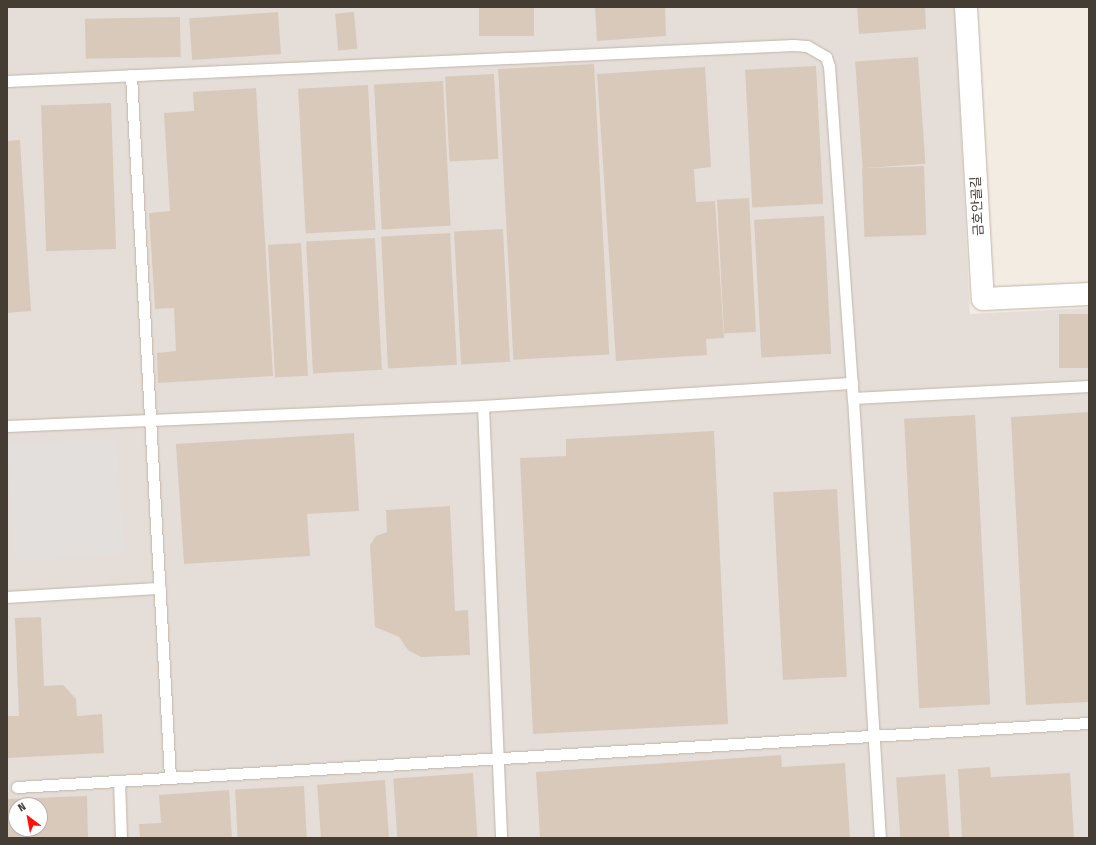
<!DOCTYPE html>
<html>
<head>
<meta charset="utf-8">
<style>
  body { margin:0 }
  #map { position:relative; width:1096px; height:845px; overflow:hidden; background:#f3ece3; font-family:"Fira Sans Condensed","Noto Sans KR",sans-serif }
  div>[style] { position:absolute }
  .industrial>* { inset:0; background:#e5ded8 }
  .parking>* { inset:0; background:#e3dfdc; transform-origin:0 0 }
  .building>* { inset:0; background:#d8c9bb; transform-origin:0 0 }
  .roads { filter:drop-shadow(0 0 1px #c2b5a8) drop-shadow(0 0 1px #c2b5a8) }
  .lane>* { height:11px; margin:-5.5px; padding:0 5.5px; transform-origin:5.5px; border-radius:5.5px; background:#fff }
  .street>* { height:22px; margin:-11px; padding:0 11px; transform-origin:11px; border-radius:11px; background:#fff }
  span { translate:-50% -50%; white-space:nowrap; text-align:center; line-height:1.15; -webkit-text-stroke:4px #fff; paint-order:stroke }
  .street-label { font-size:13px; color:#453c33 }
  .frame { position:absolute; inset:0; border:8px solid #453c33; pointer-events:none }
  .north { position:absolute; left:8px; top:797px; width:40px; height:40px; box-sizing:border-box; background:#fff; border:1px solid #b5b1ad; border-radius:50%; rotate:328deg; font-size:11px; font-weight:700; line-height:16px; text-align:center; color:#453c33 }
  .north::after { content:''; display:block; margin:auto; width:14px; height:18px; background:#ff110e; clip-path:polygon(50% 0,100% 100%,50% 72%,0 100%) }
</style>
</head>
<body>
<div id="map">
  <div class="industrial">
    <div style="clip-path:polygon(evenodd,7px 7px,955px 7px,970px 314px,1089px 308px,1089px 838px,7px 838px,7px 7px,16px 805px,40px 805px,40px 829px,16px 829px,16px 805px)"></div>
  </div>
  <div class="parking">
    <div style="left:116px;top:438px;width:116px;height:109px;rotate:86deg"></div>
    <div style="clip-path:polygon(7px 641px,11px 709px,7px 709px)"></div>
  </div>
  <div class="building">
    <div style="left:479px;top:7px;width:55px;height:29px"></div>
    <div style="clip-path:polygon(595px 7px,665px 7px,666px 36px,597px 41px)"></div>
    <div style="clip-path:polygon(857px 7px,925px 7px,926px 29px,859px 34px)"></div>
    <div style="left:278px;top:12px;width:42px;height:89px;rotate:86deg"></div>
    <div style="left:354px;top:12px;width:37px;height:19px;rotate:85deg"></div>
    <div style="left:180px;top:17px;width:40px;height:95px;rotate:89deg"></div>
    <div style="left:918px;top:57px;width:107px;height:63px;rotate:86deg"></div>
    <div style="left:594px;top:64px;width:291px;height:96px;rotate:87deg"></div>
    <div style="left:816px;top:66px;width:138px;height:71px;rotate:87deg"></div>
    <div style="clip-path:polygon(705px 67px,711px 167px,694px 169px,696px 202px,715px 201px,724px 338px,706px 339px,707px 355px,616px 361px,597px 74px)"></div>
    <div style="left:494px;top:74px;width:85px;height:49px;rotate:87deg"></div>
    <div style="left:443px;top:81px;width:145px;height:69px;rotate:87deg"></div>
    <div style="left:368px;top:85px;width:145px;height:70px;rotate:87deg"></div>
    <div style="clip-path:polygon(256px 88px,273px 376px,158px 383px,157px 353px,176px 351px,174px 308px,155px 309px,149px 213px,170px 211px,164px 113px,194px 111px,193px 92px)"></div>
    <div style="left:111px;top:103px;width:146px;height:70px;rotate:88deg"></div>
    <div style="clip-path:polygon(20px 140px,31px 311px,7px 313px,7px 141px)"></div>
    <div style="left:924px;top:166px;width:69px;height:62px;rotate:88deg"></div>
    <div style="left:749px;top:198px;width:134px;height:32px;rotate:87deg"></div>
    <div style="left:824px;top:216px;width:138px;height:70px;rotate:87deg"></div>
    <div style="left:503px;top:229px;width:133px;height:49px;rotate:87deg"></div>
    <div style="left:450px;top:233px;width:132px;height:69px;rotate:87deg"></div>
    <div style="left:375px;top:238px;width:132px;height:69px;rotate:87deg"></div>
    <div style="left:301px;top:243px;width:133px;height:33px;rotate:87deg"></div>
    <div style="left:1089px;top:314px;width:54px;height:30px;rotate:90deg"></div>
    <div style="clip-path:polygon(1089px 412px,1089px 702px,1026px 705px,1011px 417px)"></div>
    <div style="left:975px;top:415px;width:290px;height:71px;rotate:87deg"></div>
    <div style="clip-path:polygon(714px 431px,728px 724px,533px 734px,520px 458px,566px 456px,566px 439px)"></div>
    <div style="clip-path:polygon(354px 433px,359px 511px,307px 514px,310px 556px,184px 564px,176px 444px)"></div>
    <div style="left:837px;top:489px;width:188px;height:64px;rotate:87deg"></div>
    <div style="clip-path:polygon(450px 506px,455px 611px,468px 610px,470px 655px,421px 657px,408px 650px,399px 637px,375px 627px,370px 545px,376px 536px,387px 532px,386px 510px)"></div>
    <div style="clip-path:polygon(41px 617px,44px 686px,63px 685px,76px 699px,77px 716px,102px 714px,104px 753px,7px 758px,7px 716px,19px 716px,15px 618px)"></div>
    <div style="clip-path:polygon(781px 755px,782px 767px,845px 763px,850px 838px,540px 838px,536px 772px)"></div>
    <div style="clip-path:polygon(990px 767px,991px 777px,1070px 773px,1074px 838px,962px 838px,958px 769px)"></div>
    <div style="left:473px;top:773px;width:65px;height:80px;rotate:86deg"></div>
    <div style="left:945px;top:774px;width:64px;height:49px;rotate:86deg"></div>
    <div style="left:385px;top:780px;width:58px;height:68px;rotate:86deg"></div>
    <div style="left:304px;top:786px;width:52px;height:69px;rotate:87deg"></div>
    <div style="clip-path:polygon(229px 790px,232px 838px,140px 838px,139px 824px,161px 823px,159px 795px)"></div>
    <div style="clip-path:polygon(evenodd,87px 796px,88px 838px,7px 838px,7px 799px,87px 796px,16px 805px,40px 805px,40px 829px,16px 829px,16px 805px)"></div>
  </div>
  <div class="roads">
    <div class="lane">
      <div style="left:131px;top:75px;width:703px;rotate:86.82deg"></div>
      <div style="left:7px;top:81px;width:787px;rotate:-2.62deg"></div>
      <div style="left:793px;top:45px;width:14px;rotate:4deg"></div>
      <div style="left:807px;top:46px;width:22px;rotate:30deg"></div>
      <div style="left:826px;top:57px;width:9px;rotate:72deg"></div>
      <div style="left:829px;top:66px;width:333px;rotate:85.9deg"></div>
      <div style="left:853px;top:398px;width:441px;rotate:86.5deg"></div>
      <div style="left:853px;top:398px;width:236px;rotate:-2.9deg"></div>
      <div style="left:483px;top:406px;width:432px;rotate:87.6deg"></div>
      <div style="left:7px;top:426px;width:476px;rotate:-2.4deg"></div>
      <div style="left:483px;top:406px;width:370px;rotate:-3.6deg"></div>
      <div style="left:7px;top:597px;width:153px;rotate:-3.4deg"></div>
      <div style="left:119px;top:781px;width:57px;rotate:88deg"></div>
      <div style="left:17px;top:787px;width:1074px;rotate:-3.42deg"></div>
    </div>
    <div class="street">
      <div style="left:966px;top:7px;width:292px;rotate:86.7deg"></div>
      <div style="left:983px;top:299px;width:106px;rotate:-2.7deg"></div>
    </div>
  </div>
  <div class="street-label">
    <span style="left:978px;top:206px;rotate:-93deg">금호안골길</span>
  </div>
  <div class="frame"></div>
  <div class="north">N</div>
</div>
</body>
</html>
